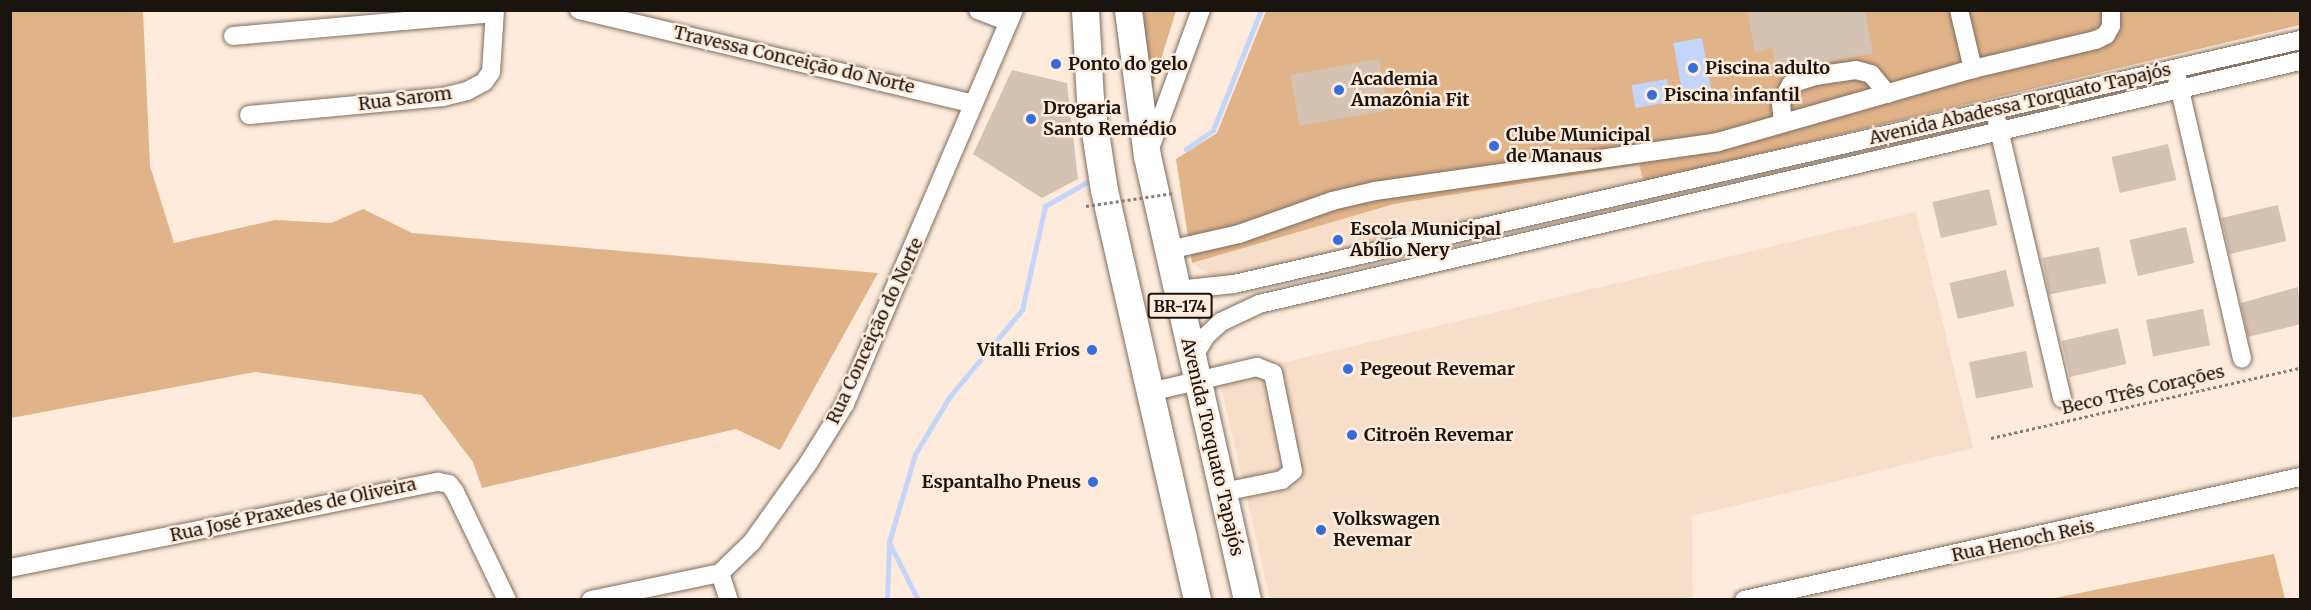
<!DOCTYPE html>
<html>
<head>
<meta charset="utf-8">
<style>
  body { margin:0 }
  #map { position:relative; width:2311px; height:610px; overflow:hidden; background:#feebdb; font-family:Merriweather,serif }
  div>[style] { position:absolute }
  .built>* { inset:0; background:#f6dec8 }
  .green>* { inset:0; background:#e1b389 }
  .water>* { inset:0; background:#c3d6f9; transform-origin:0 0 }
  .stream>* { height:5px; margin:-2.5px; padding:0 2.5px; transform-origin:2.5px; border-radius:2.5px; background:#c3d6f9 }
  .building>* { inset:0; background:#d4c2b2; transform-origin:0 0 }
  .path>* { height:3px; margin-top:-1.5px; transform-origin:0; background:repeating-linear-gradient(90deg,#887c71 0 3px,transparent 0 6px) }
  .roads { filter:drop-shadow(0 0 2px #7e6d5e) drop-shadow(0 0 2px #7e6d5e) }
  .minor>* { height:18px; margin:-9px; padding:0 9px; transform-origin:9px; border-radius:9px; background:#fff }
  .highway>* { height:27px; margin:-13.5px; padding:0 13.5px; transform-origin:13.5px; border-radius:13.5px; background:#fff }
  .path-bridge>* { height:3px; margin-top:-1.5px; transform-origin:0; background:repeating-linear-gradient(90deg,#887c71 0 3px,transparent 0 6px) }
  .dots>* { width:16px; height:16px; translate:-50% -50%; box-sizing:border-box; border:3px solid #feebdb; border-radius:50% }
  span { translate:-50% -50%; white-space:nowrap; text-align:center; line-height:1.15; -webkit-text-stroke:5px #feebdb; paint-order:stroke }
  .shield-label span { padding:2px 4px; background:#feebdb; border:2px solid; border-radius:4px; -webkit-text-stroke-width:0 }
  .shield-label { font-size:16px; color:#1a140e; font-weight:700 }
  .street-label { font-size:18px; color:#1a140e }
  .poi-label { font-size:18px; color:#1a140e; font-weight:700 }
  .left { translate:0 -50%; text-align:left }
  .right { translate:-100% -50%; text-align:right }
  .frame { position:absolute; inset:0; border:12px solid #1a140e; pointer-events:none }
</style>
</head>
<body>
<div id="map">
  <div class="built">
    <div style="clip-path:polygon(1639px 165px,1644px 181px,1228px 287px,1192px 263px,1394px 204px)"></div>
    <div style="clip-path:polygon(1916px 212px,1973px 448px,1692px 516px,1693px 598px,1270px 599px,1219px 378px)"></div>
  </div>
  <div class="green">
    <div style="clip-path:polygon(11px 10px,143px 11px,150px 166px,174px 243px,275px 220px,331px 223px,363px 209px,412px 233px,878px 273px,780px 450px,736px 429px,482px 488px,473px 462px,422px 395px,255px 372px,11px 418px)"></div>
    <div style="clip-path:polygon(1140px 11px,1176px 11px,1149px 98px)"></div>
    <div style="clip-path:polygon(1266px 11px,2300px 11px,2300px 25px,1644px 181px,1639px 165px,1394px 204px,1192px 263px,1176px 159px,1217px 133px)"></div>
    <div style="clip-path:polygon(2274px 554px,2285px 599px,2050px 599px)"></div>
  </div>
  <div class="water">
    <div style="left:1702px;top:38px;width:57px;height:29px;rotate:80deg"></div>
    <div style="left:1667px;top:79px;width:23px;height:36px;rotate:80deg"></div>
  </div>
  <div class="stream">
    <div style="left:1186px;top:149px;width:33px;rotate:-35deg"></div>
    <div style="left:1213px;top:130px;width:129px;rotate:-68.2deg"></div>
    <div style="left:890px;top:544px;width:63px;rotate:63.4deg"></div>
    <div style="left:887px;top:600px;width:58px;rotate:-88deg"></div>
    <div style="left:889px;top:542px;width:92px;rotate:-73.5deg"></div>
    <div style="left:915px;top:454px;width:68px;rotate:-58.9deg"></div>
    <div style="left:950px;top:396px;width:112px;rotate:-50.1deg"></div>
    <div style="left:1022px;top:310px;width:107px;rotate:-77.5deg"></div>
    <div style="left:1045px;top:206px;width:48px;rotate:-29.7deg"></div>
  </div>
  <div class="building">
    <div style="clip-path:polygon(1747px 10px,1865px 10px,1873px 53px,1777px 73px,1772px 48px,1755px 53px)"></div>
    <div style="left:1379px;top:59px;width:52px;height:90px;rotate:80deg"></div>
    <div style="clip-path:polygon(1012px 70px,1067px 83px,1078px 179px,1042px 198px,973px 154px)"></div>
    <div style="left:2168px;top:144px;width:37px;height:58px;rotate:77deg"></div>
    <div style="left:1989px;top:189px;width:37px;height:58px;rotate:77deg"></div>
    <div style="left:2278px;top:205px;width:37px;height:58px;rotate:77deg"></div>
    <div style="left:2186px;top:227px;width:37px;height:58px;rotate:77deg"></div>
    <div style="left:2099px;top:247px;width:37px;height:58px;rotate:79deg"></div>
    <div style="left:2006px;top:270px;width:37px;height:58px;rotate:77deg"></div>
    <div style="clip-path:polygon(2298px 287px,2301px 324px,2248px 337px,2241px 303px)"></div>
    <div style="left:2203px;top:309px;width:37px;height:58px;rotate:79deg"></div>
    <div style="left:2118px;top:328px;width:37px;height:58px;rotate:77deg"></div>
    <div style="left:2026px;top:351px;width:37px;height:58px;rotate:79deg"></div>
  </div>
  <div class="path">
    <div style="left:1991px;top:438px;width:317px;rotate:-12.8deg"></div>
  </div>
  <div class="roads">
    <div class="minor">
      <div style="left:579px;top:10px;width:405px;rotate:13.4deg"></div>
      <div style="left:978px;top:10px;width:33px;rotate:21deg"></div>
      <div style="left:1959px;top:10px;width:61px;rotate:76.7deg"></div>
      <div style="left:233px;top:36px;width:262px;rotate:-5deg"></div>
      <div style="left:2177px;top:77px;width:289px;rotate:77deg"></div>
      <div style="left:249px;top:115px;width:195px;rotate:-5.3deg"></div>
      <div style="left:443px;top:97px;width:25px;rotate:-14deg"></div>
      <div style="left:467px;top:91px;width:19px;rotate:-28deg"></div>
      <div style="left:484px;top:82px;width:12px;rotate:-55deg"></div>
      <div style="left:491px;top:72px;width:62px;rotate:-86.3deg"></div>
      <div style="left:1997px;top:121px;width:285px;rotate:76.8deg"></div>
      <div style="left:1783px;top:123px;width:20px;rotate:-96deg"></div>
      <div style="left:1781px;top:103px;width:21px;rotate:-62deg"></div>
      <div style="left:1791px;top:84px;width:25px;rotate:-18deg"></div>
      <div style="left:1815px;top:76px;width:41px;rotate:-8.3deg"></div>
      <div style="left:1856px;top:70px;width:16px;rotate:15deg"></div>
      <div style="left:1871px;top:74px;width:26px;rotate:50deg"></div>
      <div style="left:1149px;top:151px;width:150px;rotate:-69.8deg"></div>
      <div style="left:1169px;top:250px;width:72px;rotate:-12.9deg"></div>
      <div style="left:1239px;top:234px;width:99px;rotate:-19.5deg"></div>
      <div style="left:1332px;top:201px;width:44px;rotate:-13.1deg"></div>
      <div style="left:1375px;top:191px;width:346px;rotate:-8.1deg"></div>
      <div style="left:1718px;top:142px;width:265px;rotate:-16deg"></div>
      <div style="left:1973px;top:69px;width:126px;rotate:-13.3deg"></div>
      <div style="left:2096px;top:40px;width:11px;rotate:-27deg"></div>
      <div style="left:2106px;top:35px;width:10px;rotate:-61deg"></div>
      <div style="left:2111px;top:26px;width:16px;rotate:-90deg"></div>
      <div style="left:1177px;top:290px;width:57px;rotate:-6deg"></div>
      <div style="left:1234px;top:284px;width:1094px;rotate:-12.89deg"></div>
      <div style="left:1192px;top:359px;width:27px;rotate:-59deg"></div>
      <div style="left:1206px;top:336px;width:21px;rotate:-43deg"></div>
      <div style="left:1221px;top:322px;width:42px;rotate:-25.3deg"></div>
      <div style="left:1259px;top:304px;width:1069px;rotate:-13.14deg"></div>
      <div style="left:1150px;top:392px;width:110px;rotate:-13.2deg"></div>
      <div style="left:1257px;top:367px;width:17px;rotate:21deg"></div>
      <div style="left:1273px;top:373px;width:100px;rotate:78.5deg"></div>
      <div style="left:1293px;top:471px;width:14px;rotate:141deg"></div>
      <div style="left:1282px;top:480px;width:60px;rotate:168.5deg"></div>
      <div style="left:10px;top:568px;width:437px;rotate:-11.4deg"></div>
      <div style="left:438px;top:482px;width:11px;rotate:10deg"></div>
      <div style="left:449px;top:484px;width:10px;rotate:53deg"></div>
      <div style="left:455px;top:492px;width:120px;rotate:64.3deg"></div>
      <div style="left:720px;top:573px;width:28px;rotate:72deg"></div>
      <div style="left:591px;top:600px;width:132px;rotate:-11.8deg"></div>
      <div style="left:720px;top:573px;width:45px;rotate:-44.1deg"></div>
      <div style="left:752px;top:542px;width:98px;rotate:-54.5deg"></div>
      <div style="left:809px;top:462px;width:68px;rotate:-58.2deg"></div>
      <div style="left:845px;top:404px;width:429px;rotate:-66.8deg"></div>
      <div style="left:1744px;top:600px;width:569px;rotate:-12.47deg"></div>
    </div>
    <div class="highway">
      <div style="left:1085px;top:10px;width:90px;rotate:86.8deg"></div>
      <div style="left:1090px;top:100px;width:91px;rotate:81.2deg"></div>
      <div style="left:1104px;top:190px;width:420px;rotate:77.2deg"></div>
      <div style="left:1128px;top:10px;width:147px;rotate:82.6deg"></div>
      <div style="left:1147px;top:156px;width:455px;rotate:77.3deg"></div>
    </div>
  </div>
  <div class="path-bridge">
    <div style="left:1086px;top:206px;width:89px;rotate:-8.4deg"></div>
  </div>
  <div class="dots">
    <div style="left:1056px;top:64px;background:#366ddc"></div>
    <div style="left:1693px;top:68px;background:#366ddc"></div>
    <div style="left:1339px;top:90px;background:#366ddc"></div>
    <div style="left:1652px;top:95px;background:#366ddc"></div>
    <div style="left:1031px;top:119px;background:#366ddc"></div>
    <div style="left:1494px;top:146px;background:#366ddc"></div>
    <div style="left:1338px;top:240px;background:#366ddc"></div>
    <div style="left:1092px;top:350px;background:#366ddc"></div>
    <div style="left:1348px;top:369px;background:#366ddc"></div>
    <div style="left:1352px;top:435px;background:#366ddc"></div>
    <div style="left:1093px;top:482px;background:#366ddc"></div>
    <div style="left:1321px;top:530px;background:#366ddc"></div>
  </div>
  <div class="shield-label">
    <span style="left:1180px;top:306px">BR-174</span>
  </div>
  <div class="street-label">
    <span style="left:794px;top:60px;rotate:13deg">Travessa Conceição do Norte</span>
    <span style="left:405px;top:99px;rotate:-7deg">Rua Sarom</span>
    <span style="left:2020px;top:104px;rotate:-13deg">Avenida Abadessa Torquato Tapajós</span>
    <span style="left:875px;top:331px;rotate:-65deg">Rua Conceição do Norte</span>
    <span style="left:2143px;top:390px;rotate:-13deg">Beco Três Corações</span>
    <span style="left:1212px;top:447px;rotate:77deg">Avenida Torquato Tapajós</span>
    <span style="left:293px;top:510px;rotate:-12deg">Rua José Praxedes de Oliveira</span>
    <span style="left:2023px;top:541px;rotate:-12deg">Rua Henoch Reis</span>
  </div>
  <div class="poi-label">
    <span class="left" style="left:1068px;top:64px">Ponto do gelo</span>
    <span class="left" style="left:1705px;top:68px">Piscina adulto</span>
    <span class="left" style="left:1351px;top:90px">Academia<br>Amazônia Fit</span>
    <span class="left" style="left:1664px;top:95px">Piscina infantil</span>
    <span class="left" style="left:1043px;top:119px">Drogaria<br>Santo Remédio</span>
    <span class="left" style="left:1506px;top:146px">Clube Municipal<br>de Manaus</span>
    <span class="left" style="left:1350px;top:240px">Escola Municipal<br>Abílio Nery</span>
    <span class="right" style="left:1080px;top:350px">Vitalli Frios</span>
    <span class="left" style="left:1360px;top:369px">Pegeout Revemar</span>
    <span class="left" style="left:1364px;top:435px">Citroën Revemar</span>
    <span class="right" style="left:1081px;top:482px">Espantalho Pneus</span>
    <span class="left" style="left:1333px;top:530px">Volkswagen<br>Revemar</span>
  </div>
  <div class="frame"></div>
</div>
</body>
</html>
